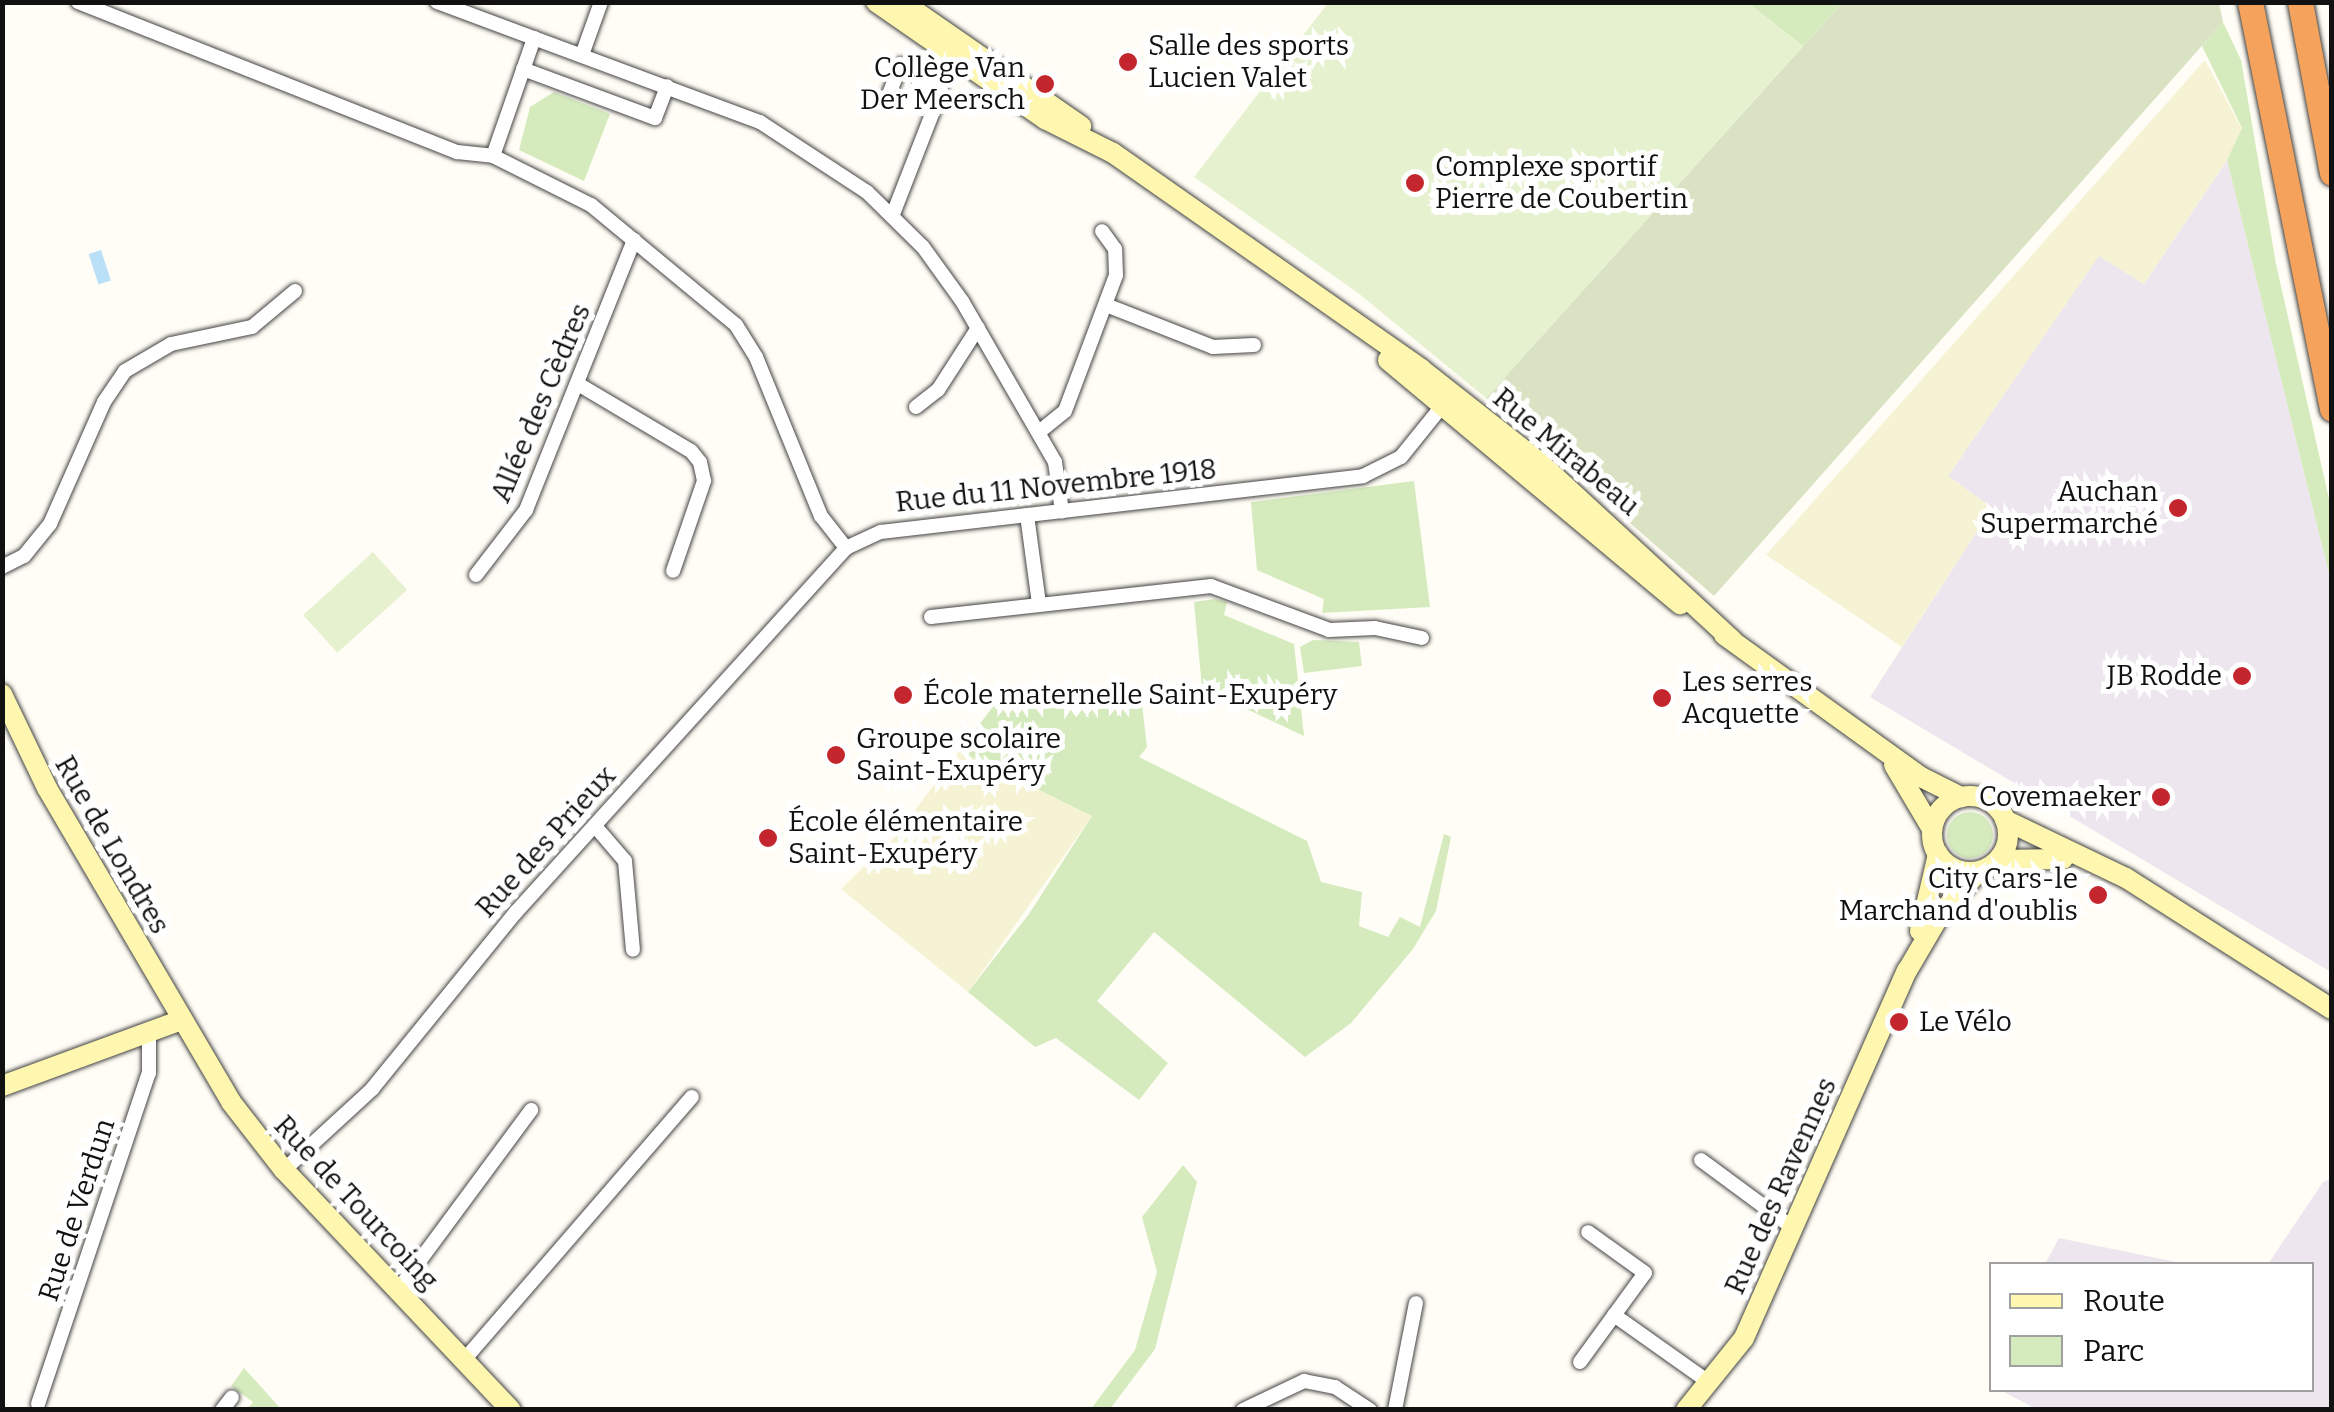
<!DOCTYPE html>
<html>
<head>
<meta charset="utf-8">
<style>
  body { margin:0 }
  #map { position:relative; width:2334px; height:1412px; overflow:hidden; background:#fffdf5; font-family:Bitter,serif }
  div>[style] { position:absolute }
  .industrial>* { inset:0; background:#eee6ef }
  .farmland>* { inset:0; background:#f6f3d4 }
  .green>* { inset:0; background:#d5ebbd }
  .round { border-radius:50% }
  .cemetery>* { inset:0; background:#d9e3c4 }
  .pitch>* { inset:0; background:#e6f2cf; transform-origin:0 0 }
  .water>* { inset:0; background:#b9e0f7; transform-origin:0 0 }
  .roads { filter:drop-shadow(0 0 2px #444) drop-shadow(0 0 2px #444) }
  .street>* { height:14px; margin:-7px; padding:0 7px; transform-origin:7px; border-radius:7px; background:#fff }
  .secondary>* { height:20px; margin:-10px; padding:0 10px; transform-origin:10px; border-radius:10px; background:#fff6b0 }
  .secondary>.ring { margin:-10px; padding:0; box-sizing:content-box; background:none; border:20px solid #fff6b0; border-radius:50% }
  .highway>* { height:25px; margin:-12.5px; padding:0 12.5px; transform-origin:12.5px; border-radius:12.5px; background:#f5a25d }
  .dots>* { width:28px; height:28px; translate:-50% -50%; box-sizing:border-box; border:5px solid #fff; border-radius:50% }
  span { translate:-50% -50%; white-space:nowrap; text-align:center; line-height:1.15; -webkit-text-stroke:10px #fff; paint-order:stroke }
  .poi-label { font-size:28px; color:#111 }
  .left { translate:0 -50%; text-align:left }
  .right { translate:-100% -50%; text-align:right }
  .street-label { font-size:28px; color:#111 }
  .frame { position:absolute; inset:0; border:5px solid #111; pointer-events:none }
  .legend { position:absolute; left:1989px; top:1262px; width:325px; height:130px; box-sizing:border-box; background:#fff; border:2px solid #a0a0a0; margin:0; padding:12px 18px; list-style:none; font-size:30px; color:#111 }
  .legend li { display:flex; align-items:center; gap:20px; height:50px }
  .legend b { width:50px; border:2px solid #a0a0a0 }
</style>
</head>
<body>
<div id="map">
  <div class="industrial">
    <div style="clip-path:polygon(2227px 160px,2331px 582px,2331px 972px,1870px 697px,1992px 508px,1948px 476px,2099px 255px,2144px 284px)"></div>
    <div style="clip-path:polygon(2331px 1179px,2331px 1409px,2036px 1409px,2000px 1390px,2312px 1390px,2312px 1264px,2268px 1264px,2323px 1182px)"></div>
    <div style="clip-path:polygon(2059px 1238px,2186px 1264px,2045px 1264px)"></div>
  </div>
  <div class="farmland">
    <div style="clip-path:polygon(2205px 60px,2242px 129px,2227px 160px,2144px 284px,2099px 256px,1948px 476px,1992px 508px,1902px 647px,1766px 555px)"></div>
    <div style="clip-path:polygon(959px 751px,1092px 816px,968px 992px,841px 889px,896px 836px)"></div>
  </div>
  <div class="green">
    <div style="clip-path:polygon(1748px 3px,1842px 3px,1803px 46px)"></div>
    <div style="clip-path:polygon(2223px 22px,2241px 60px,2276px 264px,2331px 508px,2331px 582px,2227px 160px,2242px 128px,2202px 46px)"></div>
    <div style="clip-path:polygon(554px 92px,610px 114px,584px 181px,519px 150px,530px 107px)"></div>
    <div style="clip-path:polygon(1414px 481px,1430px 607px,1322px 613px,1324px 599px,1257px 570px,1251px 502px)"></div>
    <div style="clip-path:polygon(1215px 599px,1227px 602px,1224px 615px,1294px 644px,1304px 736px,1202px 688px,1194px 602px)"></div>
    <div style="clip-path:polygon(1313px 640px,1359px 642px,1362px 666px,1304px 673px,1300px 647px)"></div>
    <div style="clip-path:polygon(1140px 687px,1147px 747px,1139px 757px,1307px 841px,1321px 882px,1362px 892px,1359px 926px,1388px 937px,1400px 917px,1420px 927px,1444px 834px,1451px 837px,1436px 911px,1413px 949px,1351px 1023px,1305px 1057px,1154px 932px,1097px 1001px,1168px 1063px,1139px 1100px,1056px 1038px,1035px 1047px,968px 992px,1029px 914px,1092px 816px,959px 751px,1002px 695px)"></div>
    <div class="round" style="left:1947px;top:812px;width:46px;height:46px"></div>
    <div style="clip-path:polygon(1183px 1165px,1197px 1182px,1155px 1349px,1110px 1409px,1091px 1409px,1135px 1350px,1157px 1272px,1142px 1217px)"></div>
    <div style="clip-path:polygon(244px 1368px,281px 1409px,247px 1409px,253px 1402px,231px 1386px)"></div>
  </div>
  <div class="cemetery">
    <div style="clip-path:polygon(1842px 3px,2219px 3px,2223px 22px,1714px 596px,1486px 398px)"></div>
  </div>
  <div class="pitch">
    <div style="clip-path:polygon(1328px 3px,1748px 3px,1803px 46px,1486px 398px,1358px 293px,1194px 177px)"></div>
    <div style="left:373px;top:552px;width:51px;height:94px;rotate:48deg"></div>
  </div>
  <div class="water">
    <div style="left:101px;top:250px;width:32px;height:13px;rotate:72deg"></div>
  </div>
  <div class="roads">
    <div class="street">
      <div style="left:78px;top:2px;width:408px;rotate:21.6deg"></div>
      <div style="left:457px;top:152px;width:36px;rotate:6deg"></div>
      <div style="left:493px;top:156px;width:110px;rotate:26.6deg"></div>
      <div style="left:591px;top:205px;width:188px;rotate:39.6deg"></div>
      <div style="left:736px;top:325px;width:38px;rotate:58deg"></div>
      <div style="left:756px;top:357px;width:172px;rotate:67.8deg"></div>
      <div style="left:821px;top:516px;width:41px;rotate:52deg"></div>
      <div style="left:437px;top:2px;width:345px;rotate:20.4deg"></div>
      <div style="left:760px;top:122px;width:128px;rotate:33.2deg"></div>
      <div style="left:867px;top:192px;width:78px;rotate:44.5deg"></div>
      <div style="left:923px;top:247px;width:67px;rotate:54.2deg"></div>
      <div style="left:962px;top:301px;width:186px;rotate:60deg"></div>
      <div style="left:1055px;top:462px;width:50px;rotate:82deg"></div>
      <div style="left:582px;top:55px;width:56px;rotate:-70.3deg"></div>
      <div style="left:523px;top:69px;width:141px;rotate:20.4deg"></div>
      <div style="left:655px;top:118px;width:34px;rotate:-69deg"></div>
      <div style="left:887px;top:99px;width:37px;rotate:-68deg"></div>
      <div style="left:901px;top:65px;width:48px;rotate:33deg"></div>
      <div style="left:941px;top:91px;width:132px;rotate:111.3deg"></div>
      <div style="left:493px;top:156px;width:125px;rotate:-70.8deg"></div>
      <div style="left:1106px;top:305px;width:115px;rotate:21.4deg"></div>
      <div style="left:1213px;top:347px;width:41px;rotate:-2.8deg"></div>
      <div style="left:578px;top:384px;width:131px;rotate:30.7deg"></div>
      <div style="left:691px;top:451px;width:14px;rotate:51deg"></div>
      <div style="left:700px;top:462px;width:19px;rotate:78deg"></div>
      <div style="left:704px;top:481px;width:95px;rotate:109deg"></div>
      <div style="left:916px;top:407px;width:28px;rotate:-38deg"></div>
      <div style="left:938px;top:390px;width:74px;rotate:-57.2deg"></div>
      <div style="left:1039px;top:432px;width:33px;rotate:-39deg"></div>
      <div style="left:1065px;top:411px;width:145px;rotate:-69.4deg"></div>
      <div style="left:1116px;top:275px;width:26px;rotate:-92deg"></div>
      <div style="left:1115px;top:249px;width:22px;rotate:-126deg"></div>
      <div style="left:1027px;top:515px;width:90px;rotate:82.3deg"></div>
      <div style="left:2px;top:567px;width:25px;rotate:-27deg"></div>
      <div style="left:24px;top:556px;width:41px;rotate:-50.9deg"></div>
      <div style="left:50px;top:524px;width:133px;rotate:-66.1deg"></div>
      <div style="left:104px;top:402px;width:37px;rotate:-56deg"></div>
      <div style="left:125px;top:371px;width:53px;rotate:-30.4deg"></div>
      <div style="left:171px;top:344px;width:83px;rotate:-11.9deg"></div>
      <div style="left:252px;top:327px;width:56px;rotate:-39.9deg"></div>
      <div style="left:476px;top:575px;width:82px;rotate:-52.4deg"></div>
      <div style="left:526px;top:510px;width:291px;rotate:-68.2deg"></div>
      <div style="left:931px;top:617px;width:282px;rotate:-6.3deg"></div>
      <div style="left:1211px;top:586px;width:126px;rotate:20.4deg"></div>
      <div style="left:1329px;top:630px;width:46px;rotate:-2.5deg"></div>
      <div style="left:1375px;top:628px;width:48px;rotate:12deg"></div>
      <div style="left:595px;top:826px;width:46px;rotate:49.4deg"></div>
      <div style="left:625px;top:861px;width:89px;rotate:84.9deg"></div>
      <div style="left:1701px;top:1160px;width:114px;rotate:36.5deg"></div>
      <div style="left:284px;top:1170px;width:120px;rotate:-42.6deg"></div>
      <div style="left:372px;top:1089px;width:228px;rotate:-50.9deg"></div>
      <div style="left:516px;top:912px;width:491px;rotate:-47.8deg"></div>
      <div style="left:846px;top:548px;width:38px;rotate:-25deg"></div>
      <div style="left:881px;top:532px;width:485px;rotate:-6.6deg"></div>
      <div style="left:1363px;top:476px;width:42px;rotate:-26.6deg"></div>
      <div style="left:1401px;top:457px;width:73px;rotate:-51.1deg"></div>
      <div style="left:398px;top:1290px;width:224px;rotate:-53.5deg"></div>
      <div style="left:1614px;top:1315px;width:118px;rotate:35.3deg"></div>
      <div style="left:464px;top:1360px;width:348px;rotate:-49.1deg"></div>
      <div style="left:1580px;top:1362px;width:110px;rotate:-53.9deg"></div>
      <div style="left:1645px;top:1273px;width:70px;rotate:-144.3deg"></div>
      <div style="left:38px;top:1404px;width:349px;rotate:-71.5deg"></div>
      <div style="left:149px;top:1073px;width:43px;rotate:-90deg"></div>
      <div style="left:222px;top:1410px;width:16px;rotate:-52deg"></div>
      <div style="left:1243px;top:1410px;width:68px;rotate:-25.4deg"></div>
      <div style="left:1304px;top:1381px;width:32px;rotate:11deg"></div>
      <div style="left:1335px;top:1387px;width:42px;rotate:33.3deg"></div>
      <div style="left:1395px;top:1410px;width:109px;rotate:-78.9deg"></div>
    </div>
    <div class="secondary">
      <div style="left:876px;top:2px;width:206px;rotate:34.7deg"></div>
      <div style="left:1045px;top:119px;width:76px;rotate:26.6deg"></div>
      <div style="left:1113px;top:153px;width:376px;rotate:35deg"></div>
      <div style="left:1421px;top:369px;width:149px;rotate:38.2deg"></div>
      <div style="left:1538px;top:461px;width:265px;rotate:42.7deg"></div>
      <div style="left:902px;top:2px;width:218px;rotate:34.7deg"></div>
      <div style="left:1388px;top:360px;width:381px;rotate:39.9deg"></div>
      <div style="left:1724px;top:635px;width:243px;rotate:35.8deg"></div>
      <div style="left:1921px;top:777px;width:45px;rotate:26.6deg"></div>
      <div style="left:2px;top:694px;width:104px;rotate:64.4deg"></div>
      <div style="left:47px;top:788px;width:364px;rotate:59.6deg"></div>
      <div style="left:231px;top:1102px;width:86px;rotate:52.1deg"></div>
      <div style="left:284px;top:1170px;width:330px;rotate:46.6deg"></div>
      <div style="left:1894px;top:765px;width:74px;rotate:59.3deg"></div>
      <div class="ring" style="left:1932px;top:796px;width:56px;height:56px"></div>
      <div style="left:2005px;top:820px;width:134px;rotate:25.6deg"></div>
      <div style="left:2126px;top:878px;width:244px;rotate:32.5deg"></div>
      <div style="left:1998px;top:860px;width:65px;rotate:-0.9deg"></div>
      <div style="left:1920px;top:931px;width:79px;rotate:-76.8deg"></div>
      <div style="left:2px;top:1086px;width:191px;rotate:-20.2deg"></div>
      <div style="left:1686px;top:1410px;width:92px;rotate:-51.1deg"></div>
      <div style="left:1744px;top:1338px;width:402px;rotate:-66.1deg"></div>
      <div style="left:1907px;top:971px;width:67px;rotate:-59.6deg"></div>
      <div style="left:1941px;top:913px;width:55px;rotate:-47.9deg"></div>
    </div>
    <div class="highway">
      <div style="left:2250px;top:2px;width:415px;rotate:78.6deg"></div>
      <div style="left:2300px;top:2px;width:174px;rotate:79.4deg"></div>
    </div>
  </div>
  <div class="dots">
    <div style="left:1128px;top:62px;background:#c4262e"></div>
    <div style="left:1045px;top:84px;background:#c4262e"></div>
    <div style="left:1415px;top:183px;background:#c4262e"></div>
    <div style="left:2178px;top:508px;background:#c4262e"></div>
    <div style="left:2242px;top:676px;background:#c4262e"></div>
    <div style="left:903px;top:695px;background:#c4262e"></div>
    <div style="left:1662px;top:698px;background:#c4262e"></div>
    <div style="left:836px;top:755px;background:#c4262e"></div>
    <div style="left:2161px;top:797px;background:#c4262e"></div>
    <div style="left:768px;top:838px;background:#c4262e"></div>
    <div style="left:2098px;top:895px;background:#c4262e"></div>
    <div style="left:1899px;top:1022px;background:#c4262e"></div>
  </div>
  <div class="poi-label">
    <span class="left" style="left:1148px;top:62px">Salle des sports<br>Lucien Valet</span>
    <span class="right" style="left:1025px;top:84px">Collège Van<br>Der Meersch</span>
    <span class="left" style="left:1435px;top:183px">Complexe sportif<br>Pierre de Coubertin</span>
    <span class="right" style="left:2158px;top:508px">Auchan<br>Supermarché</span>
    <span class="right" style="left:2222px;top:676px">JB Rodde</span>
    <span class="left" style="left:1682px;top:698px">Les serres<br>Acquette</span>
    <span class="left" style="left:923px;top:695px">École maternelle Saint-Exupéry</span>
    <span class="left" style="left:856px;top:755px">Groupe scolaire<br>Saint-Exupéry</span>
    <span class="right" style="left:2141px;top:797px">Covemaeker</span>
    <span class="left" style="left:788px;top:838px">École élémentaire<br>Saint-Exupéry</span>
    <span class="right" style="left:2078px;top:895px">City Cars-le<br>Marchand d'oublis</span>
    <span class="left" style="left:1919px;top:1022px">Le Vélo</span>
  </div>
  <div class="street-label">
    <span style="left:541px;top:403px;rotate:-67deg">Allée des Cèdres</span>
    <span style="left:1566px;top:452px;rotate:40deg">Rue Mirabeau</span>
    <span style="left:1056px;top:486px;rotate:-6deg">Rue du 11 Novembre 1918</span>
    <span style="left:546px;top:842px;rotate:-48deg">Rue des Prieux</span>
    <span style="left:112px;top:845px;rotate:60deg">Rue de Londres</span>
    <span style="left:1781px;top:1186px;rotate:-66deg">Rue des Ravennes</span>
    <span style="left:356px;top:1203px;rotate:47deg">Rue de Tourcoing</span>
    <span style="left:77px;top:1210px;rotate:-72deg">Rue de Verdun</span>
  </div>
  <div class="frame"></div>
  <ul class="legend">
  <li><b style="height:12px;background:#fff6b0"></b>Route</li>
  <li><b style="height:28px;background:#d5ebbd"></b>Parc</li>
  </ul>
</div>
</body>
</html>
